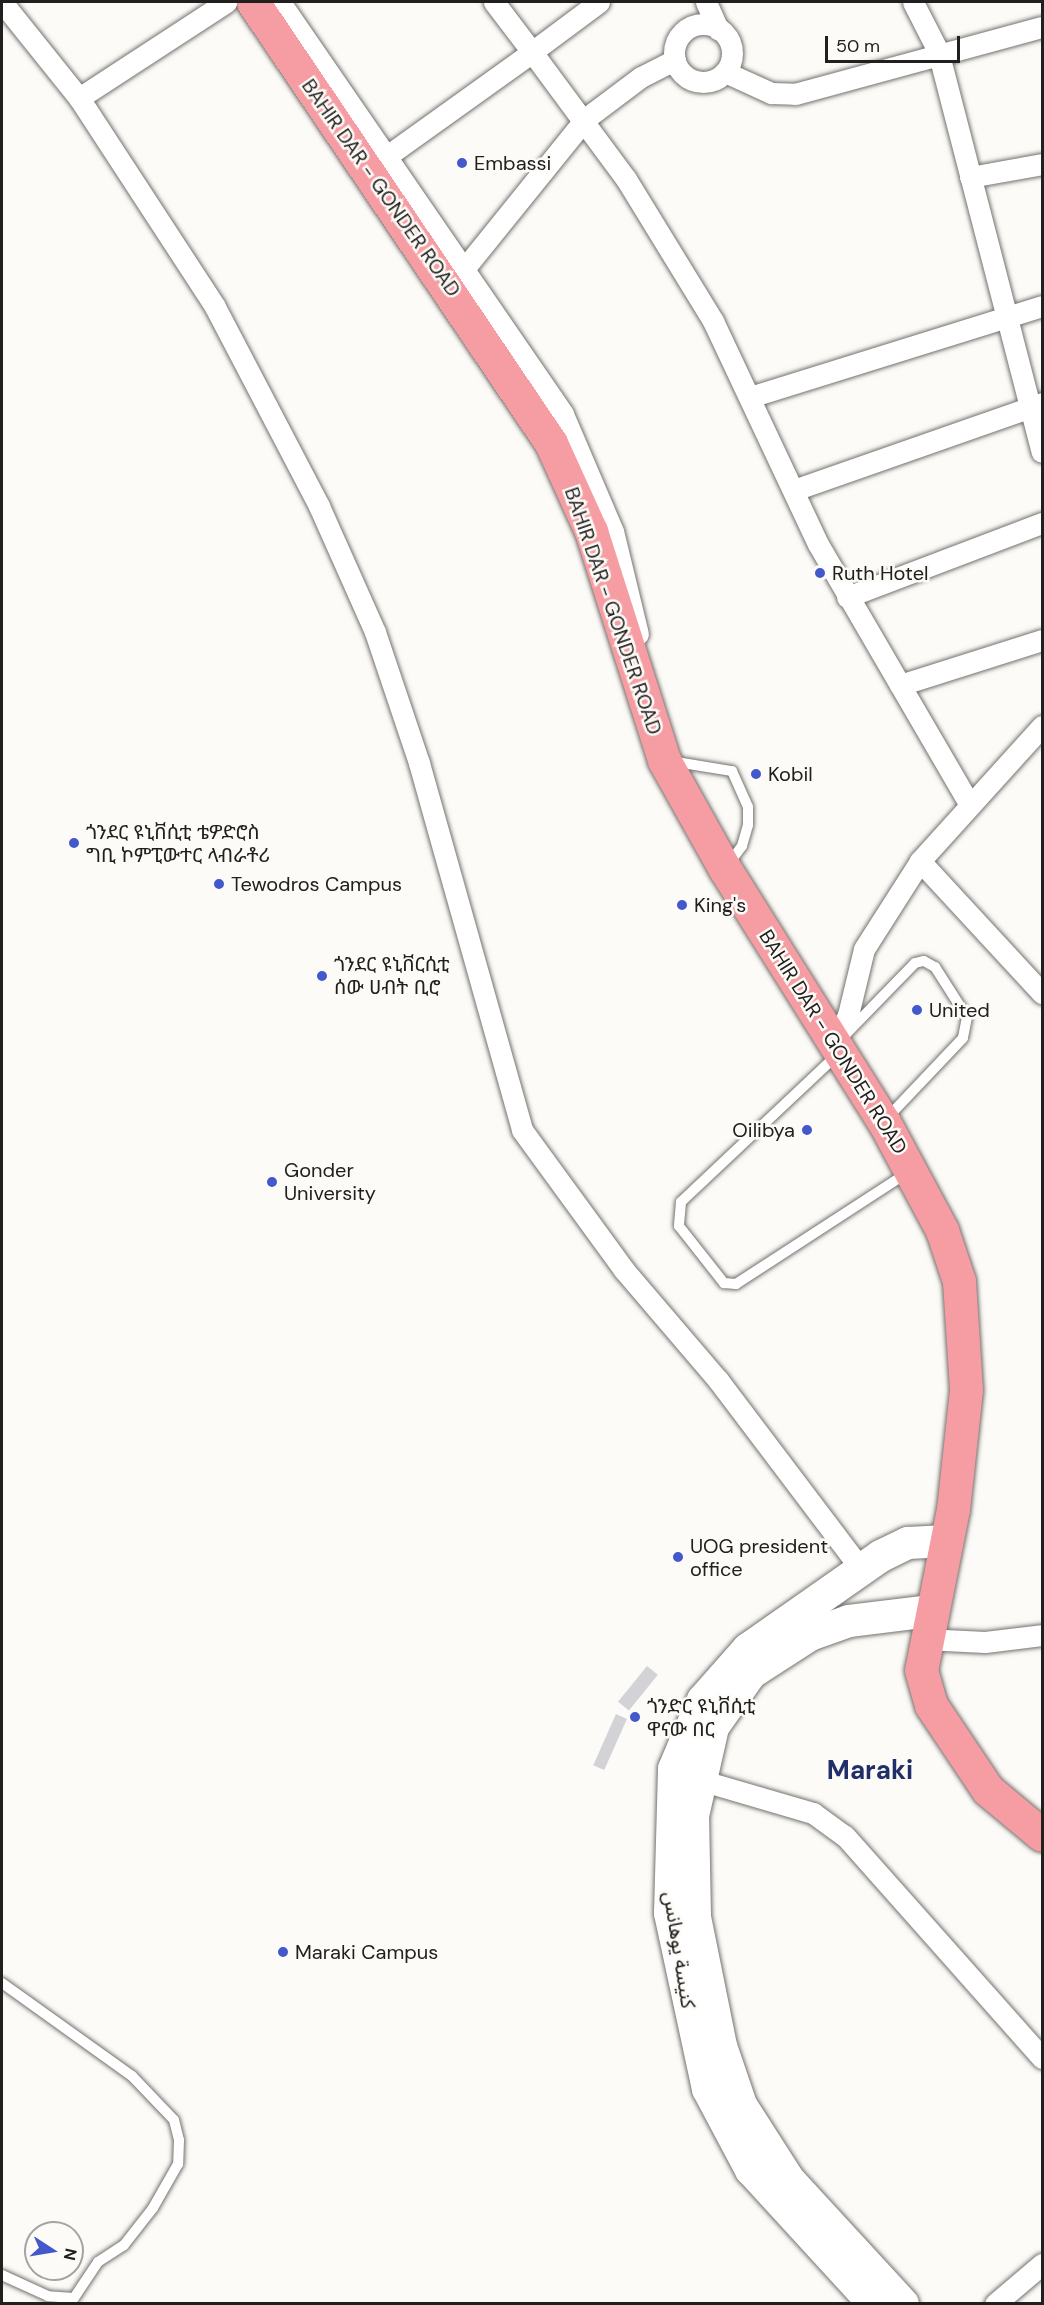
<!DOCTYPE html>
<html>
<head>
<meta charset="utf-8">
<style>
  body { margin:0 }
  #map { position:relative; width:1044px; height:2305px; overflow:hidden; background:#fdfbf7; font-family:"DM Sans","Noto Sans Arabic","Noto Sans Ethiopic",sans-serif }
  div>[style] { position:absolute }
  .building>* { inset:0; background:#d3d3d7; transform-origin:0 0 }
  .roads { filter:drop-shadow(0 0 2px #74716e) drop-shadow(0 0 2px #74716e) }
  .lane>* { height:10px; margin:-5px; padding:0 5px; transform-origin:5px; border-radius:5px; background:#fff }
  .street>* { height:21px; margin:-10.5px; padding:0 10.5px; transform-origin:10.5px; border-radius:10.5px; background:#fff }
  .street>.ring { margin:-10.5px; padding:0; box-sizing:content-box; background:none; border:21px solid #fff; border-radius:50% }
  .secondary>* { height:32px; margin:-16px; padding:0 16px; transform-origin:16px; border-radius:16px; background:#fff }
  .highway>* { height:33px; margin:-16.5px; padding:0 16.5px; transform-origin:16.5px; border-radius:16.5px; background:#f59da3 }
  .dots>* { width:16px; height:16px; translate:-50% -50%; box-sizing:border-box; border:3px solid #fdfbf7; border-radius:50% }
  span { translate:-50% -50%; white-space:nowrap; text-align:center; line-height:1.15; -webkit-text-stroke:5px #fdfbf7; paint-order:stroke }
  .poi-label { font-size:20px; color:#21201f }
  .left { translate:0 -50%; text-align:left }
  .right { translate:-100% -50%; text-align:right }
  .street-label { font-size:20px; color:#21201f }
  .district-label { font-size:26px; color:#222e67; font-weight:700 }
  .frame { position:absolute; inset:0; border:3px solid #21201f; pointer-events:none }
  .north { position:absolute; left:24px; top:2221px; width:60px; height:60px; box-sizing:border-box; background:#fdfbf7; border:2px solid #a5a3a1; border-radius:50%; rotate:102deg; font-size:16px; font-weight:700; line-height:24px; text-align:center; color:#21201f }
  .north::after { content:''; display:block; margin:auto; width:21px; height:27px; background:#4258cb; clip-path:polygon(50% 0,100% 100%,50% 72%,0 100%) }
  .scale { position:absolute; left:825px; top:36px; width:135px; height:27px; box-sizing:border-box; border:3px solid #21201f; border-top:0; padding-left:8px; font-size:18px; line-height:21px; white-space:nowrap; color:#21201f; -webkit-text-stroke:4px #fdfbf7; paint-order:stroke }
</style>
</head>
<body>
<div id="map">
  <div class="building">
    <div style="left:647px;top:1666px;width:14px;height:46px;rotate:39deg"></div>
    <div style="left:616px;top:1714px;width:12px;height:56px;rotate:24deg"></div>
  </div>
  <div class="roads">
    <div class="lane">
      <div style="left:670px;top:761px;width:63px;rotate:9.2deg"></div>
      <div style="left:732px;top:771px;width:39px;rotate:66deg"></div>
      <div style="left:748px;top:807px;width:18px;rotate:90deg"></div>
      <div style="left:748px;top:825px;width:22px;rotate:106deg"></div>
      <div style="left:742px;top:846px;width:25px;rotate:127deg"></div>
      <div style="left:846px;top:1034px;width:99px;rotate:-45.8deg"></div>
      <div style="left:915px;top:963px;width:9px;rotate:-13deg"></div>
      <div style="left:924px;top:961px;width:13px;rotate:29deg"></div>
      <div style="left:935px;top:967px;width:59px;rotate:57.4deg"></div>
      <div style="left:967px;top:1017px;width:21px;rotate:101deg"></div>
      <div style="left:963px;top:1038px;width:112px;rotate:133.5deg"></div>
      <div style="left:838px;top:1054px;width:216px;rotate:136.7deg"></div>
      <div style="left:681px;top:1202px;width:24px;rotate:95deg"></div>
      <div style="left:679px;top:1226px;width:73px;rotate:51.7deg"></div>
      <div style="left:724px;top:1283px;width:12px;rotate:5deg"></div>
      <div style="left:736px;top:1284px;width:204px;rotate:-33deg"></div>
      <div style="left:2px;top:1983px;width:160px;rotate:35.6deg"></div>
      <div style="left:132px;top:2076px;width:61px;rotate:46.3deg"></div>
      <div style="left:174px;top:2120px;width:21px;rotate:76deg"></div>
      <div style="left:179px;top:2140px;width:24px;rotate:92deg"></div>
      <div style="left:178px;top:2164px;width:51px;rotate:119.6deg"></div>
      <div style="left:153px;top:2208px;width:47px;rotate:128.1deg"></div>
      <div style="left:124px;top:2245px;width:31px;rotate:147deg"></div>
      <div style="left:98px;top:2262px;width:43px;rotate:123.7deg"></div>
      <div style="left:74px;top:2298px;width:26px;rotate:-176deg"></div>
      <div style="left:48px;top:2296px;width:51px;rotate:-155.5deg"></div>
    </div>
    <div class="street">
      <div style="left:2px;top:2px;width:123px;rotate:51.3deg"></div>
      <div style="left:79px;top:98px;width:249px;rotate:56.9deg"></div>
      <div style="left:215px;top:307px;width:225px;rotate:62.4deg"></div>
      <div style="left:319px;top:506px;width:138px;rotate:66deg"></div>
      <div style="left:375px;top:632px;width:138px;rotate:71.4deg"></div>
      <div style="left:419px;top:763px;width:381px;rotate:74.3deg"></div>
      <div style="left:522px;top:1130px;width:173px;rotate:53.9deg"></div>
      <div style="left:624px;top:1270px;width:145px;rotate:49.5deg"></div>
      <div style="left:718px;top:1380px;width:236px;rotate:52.9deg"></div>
      <div style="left:280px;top:2px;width:500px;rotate:55.5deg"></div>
      <div style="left:563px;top:414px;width:127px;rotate:66.9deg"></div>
      <div style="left:613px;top:531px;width:106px;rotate:76.4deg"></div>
      <div style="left:599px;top:2px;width:84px;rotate:143.3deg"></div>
      <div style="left:532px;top:52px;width:158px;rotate:53.5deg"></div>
      <div style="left:626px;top:179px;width:167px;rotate:58.5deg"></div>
      <div style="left:713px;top:321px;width:246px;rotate:64.8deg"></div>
      <div style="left:818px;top:544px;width:298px;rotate:59.8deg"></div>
      <div style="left:706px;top:2px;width:30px;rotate:66deg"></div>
      <div style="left:913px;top:2px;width:55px;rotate:63deg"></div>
      <div style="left:938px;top:51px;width:414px;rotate:75.5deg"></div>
      <div class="ring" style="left:674px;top:24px;width:37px;height:37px"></div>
      <div style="left:725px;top:72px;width:51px;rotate:24.5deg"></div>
      <div style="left:771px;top:93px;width:24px;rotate:2deg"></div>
      <div style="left:795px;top:94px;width:256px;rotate:-15.2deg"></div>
      <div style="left:79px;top:98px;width:176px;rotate:-33.1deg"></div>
      <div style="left:387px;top:156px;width:178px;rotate:-35.6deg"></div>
      <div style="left:532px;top:52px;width:63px;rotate:-127.2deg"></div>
      <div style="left:970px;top:177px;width:73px;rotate:-10.2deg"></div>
      <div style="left:464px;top:269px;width:193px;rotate:-51.1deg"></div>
      <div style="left:585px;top:119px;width:70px;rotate:-36.9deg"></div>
      <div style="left:641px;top:77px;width:38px;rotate:-27deg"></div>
      <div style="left:750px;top:397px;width:306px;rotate:-17.3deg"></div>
      <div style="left:794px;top:490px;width:263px;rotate:-19.3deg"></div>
      <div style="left:847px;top:597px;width:209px;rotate:-20.8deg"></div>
      <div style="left:900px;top:685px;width:149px;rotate:-17.6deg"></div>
      <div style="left:920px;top:861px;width:180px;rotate:47.3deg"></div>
      <div style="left:834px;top:1046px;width:34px;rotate:-66deg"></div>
      <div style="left:848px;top:1015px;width:68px;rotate:-76.4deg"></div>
      <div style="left:864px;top:949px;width:104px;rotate:-57.5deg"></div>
      <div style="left:920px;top:861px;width:182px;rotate:-47.9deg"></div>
      <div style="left:924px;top:1639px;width:61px;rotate:2.8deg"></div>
      <div style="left:985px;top:1642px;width:57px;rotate:-7deg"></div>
      <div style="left:700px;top:1780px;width:118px;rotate:16.3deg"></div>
      <div style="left:813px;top:1813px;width:39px;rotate:36deg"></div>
      <div style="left:845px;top:1836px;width:297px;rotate:48.4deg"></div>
      <div style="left:995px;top:2304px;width:62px;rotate:-40.4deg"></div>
    </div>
    <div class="secondary">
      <div style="left:874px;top:2304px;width:182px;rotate:-132.5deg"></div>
      <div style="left:751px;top:2170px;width:92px;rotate:-118deg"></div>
      <div style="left:708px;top:2089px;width:180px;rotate:-102.2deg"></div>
      <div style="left:670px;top:1913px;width:144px;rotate:-88.4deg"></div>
      <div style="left:674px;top:1769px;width:75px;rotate:-67.2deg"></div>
      <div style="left:703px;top:1700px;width:68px;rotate:-48.6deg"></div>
      <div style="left:748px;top:1649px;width:162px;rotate:-35deg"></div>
      <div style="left:881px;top:1556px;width:30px;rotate:-26deg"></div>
      <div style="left:908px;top:1543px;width:38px;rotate:-3deg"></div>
      <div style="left:903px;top:2304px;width:168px;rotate:-132.6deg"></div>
      <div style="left:789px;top:2180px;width:89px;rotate:-122.6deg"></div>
      <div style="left:741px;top:2105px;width:62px;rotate:-108.7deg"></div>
      <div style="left:721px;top:2046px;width:132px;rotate:-101.4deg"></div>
      <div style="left:695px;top:1917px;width:101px;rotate:-91.1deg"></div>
      <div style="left:693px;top:1816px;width:91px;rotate:-77.3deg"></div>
      <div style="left:713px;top:1727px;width:66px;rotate:-54.9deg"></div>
      <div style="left:751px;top:1673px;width:70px;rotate:-32.8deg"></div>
      <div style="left:810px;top:1635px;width:41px;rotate:-19.7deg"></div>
      <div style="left:849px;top:1621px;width:83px;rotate:-7deg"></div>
    </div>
    <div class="highway">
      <div style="left:253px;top:2px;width:532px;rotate:55.95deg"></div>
      <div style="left:551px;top:443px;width:97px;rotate:65.6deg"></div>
      <div style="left:591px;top:531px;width:240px;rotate:72.3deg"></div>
      <div style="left:664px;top:760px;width:125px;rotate:60.8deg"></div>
      <div style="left:725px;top:869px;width:299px;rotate:57.9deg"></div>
      <div style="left:884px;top:1122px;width:123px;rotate:61.8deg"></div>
      <div style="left:942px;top:1230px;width:54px;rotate:71.6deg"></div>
      <div style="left:959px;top:1281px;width:109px;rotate:86.3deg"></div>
      <div style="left:966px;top:1390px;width:120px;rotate:96.2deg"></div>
      <div style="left:953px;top:1509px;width:164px;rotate:101.2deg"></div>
      <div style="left:921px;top:1670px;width:36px;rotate:74deg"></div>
      <div style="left:931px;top:1705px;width:102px;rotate:56.2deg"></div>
      <div style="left:988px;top:1790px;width:70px;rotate:39.8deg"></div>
    </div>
  </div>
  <div class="dots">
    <div style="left:462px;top:163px;background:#4258cb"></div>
    <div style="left:820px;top:573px;background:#4258cb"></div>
    <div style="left:756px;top:774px;background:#4258cb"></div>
    <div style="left:74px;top:843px;background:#4258cb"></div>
    <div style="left:219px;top:884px;background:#4258cb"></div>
    <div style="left:682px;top:905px;background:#4258cb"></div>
    <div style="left:322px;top:976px;background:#4258cb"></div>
    <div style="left:917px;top:1010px;background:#4258cb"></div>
    <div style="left:807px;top:1130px;background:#4258cb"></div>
    <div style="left:272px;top:1182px;background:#4258cb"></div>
    <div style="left:678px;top:1557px;background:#4258cb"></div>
    <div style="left:635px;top:1717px;background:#4258cb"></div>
    <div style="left:283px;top:1952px;background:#4258cb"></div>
  </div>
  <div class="poi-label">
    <span class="left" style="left:474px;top:163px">Embassi</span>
    <span class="left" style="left:832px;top:573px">Ruth Hotel</span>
    <span class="left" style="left:768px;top:774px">Kobil</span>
    <span class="left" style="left:86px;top:844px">ጎንደር ዩኒቨሲቲ ቴዎድሮስ<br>ግቢ ኮምፒውተር ላብራቶሪ</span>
    <span class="left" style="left:231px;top:884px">Tewodros Campus</span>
    <span class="left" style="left:694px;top:905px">King's</span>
    <span class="left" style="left:334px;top:976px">ጎንደር ዩኒቨርሲቲ<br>ሰው ሀብት ቢሮ</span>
    <span class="left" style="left:929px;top:1010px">United</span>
    <span class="right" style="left:795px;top:1130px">Oilibya</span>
    <span class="left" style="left:284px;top:1182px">Gonder<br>University</span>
    <span class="left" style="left:690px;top:1558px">UOG president<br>office</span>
    <span class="left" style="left:647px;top:1718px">ጎንድር ዩኒቨሲቲ<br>ዋናው በር</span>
    <span class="left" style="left:295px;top:1952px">Maraki Campus</span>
  </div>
  <div class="street-label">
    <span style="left:381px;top:188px;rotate:55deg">BAHIR DAR - GONDER ROAD</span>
    <span style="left:613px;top:611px;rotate:71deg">BAHIR DAR - GONDER ROAD</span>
    <span style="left:833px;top:1042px;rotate:58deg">BAHIR DAR - GONDER ROAD</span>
    <span style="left:679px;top:1950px;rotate:81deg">كنيسة يوهانس</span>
  </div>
  <div class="district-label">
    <span style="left:870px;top:1771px">Maraki</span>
  </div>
  <div class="frame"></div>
  <div class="north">N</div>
  <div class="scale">50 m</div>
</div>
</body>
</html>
